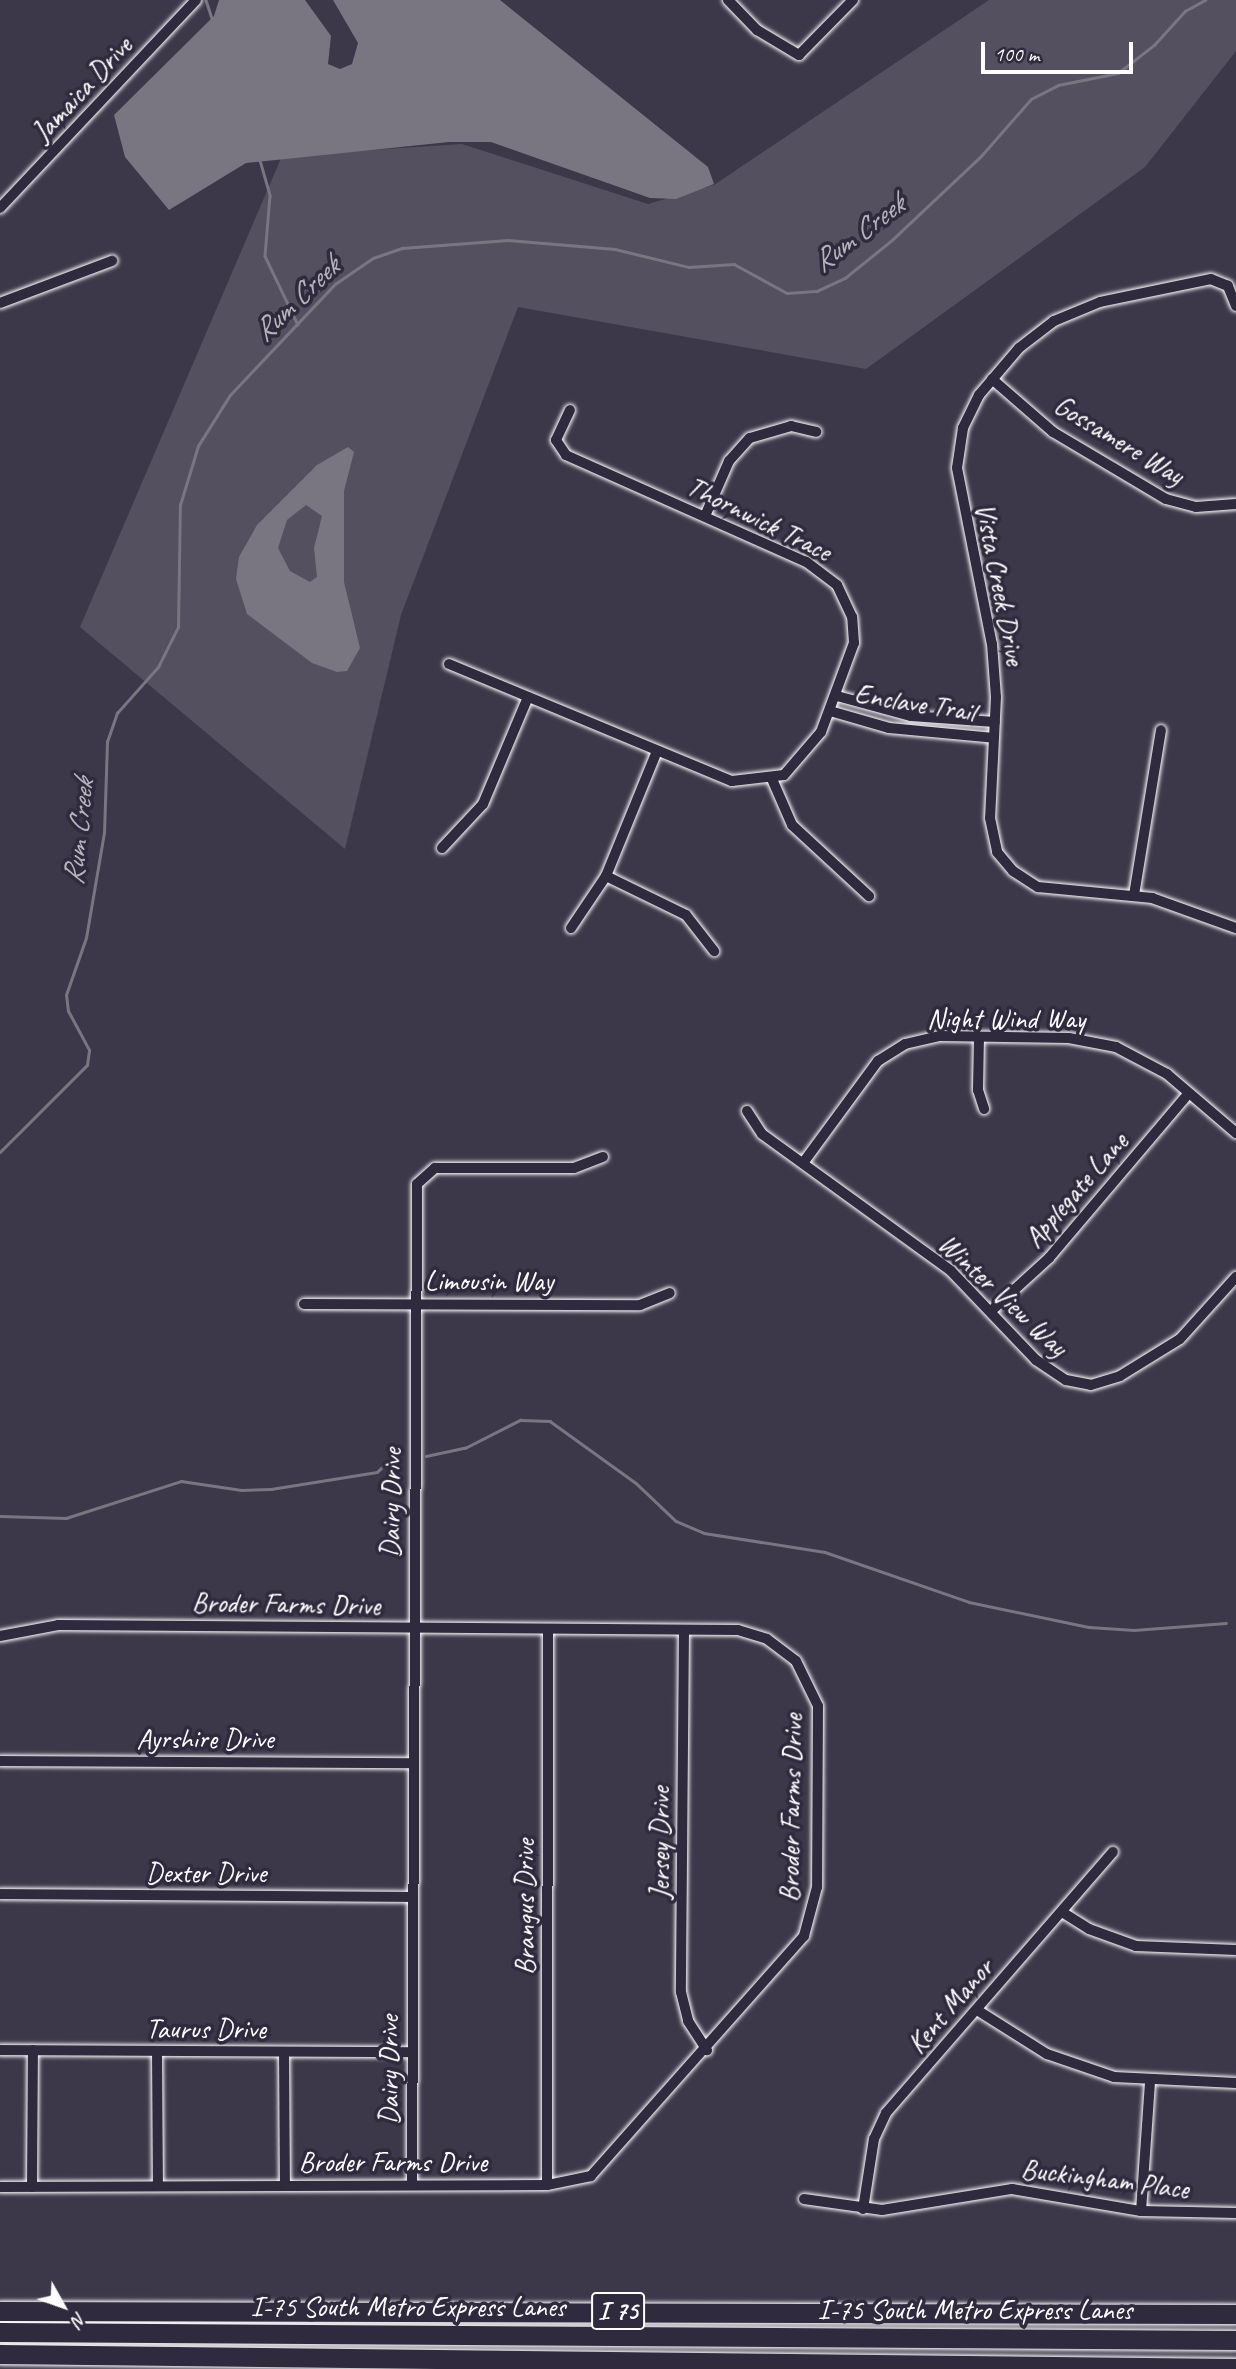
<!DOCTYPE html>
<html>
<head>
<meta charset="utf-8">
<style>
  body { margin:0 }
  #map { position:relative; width:1236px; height:2369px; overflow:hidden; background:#3c3749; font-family:Caveat,sans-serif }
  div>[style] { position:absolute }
  .green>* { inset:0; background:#555060 }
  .water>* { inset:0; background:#797682 }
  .stream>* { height:2.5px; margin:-1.25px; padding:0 1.25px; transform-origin:1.25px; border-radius:1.25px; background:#797682 }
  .roads { filter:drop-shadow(0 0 2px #fff) drop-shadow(0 0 2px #fff) }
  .street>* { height:10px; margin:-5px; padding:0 5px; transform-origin:5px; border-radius:5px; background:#2f2a3d }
  .highway>* { height:19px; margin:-9.5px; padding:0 9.5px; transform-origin:9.5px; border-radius:9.5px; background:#2f2a3d }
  span { translate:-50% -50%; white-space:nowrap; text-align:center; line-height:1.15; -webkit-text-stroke:7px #2f2a3d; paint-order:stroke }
  .shield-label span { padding:2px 5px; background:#2f2a3d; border:2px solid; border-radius:5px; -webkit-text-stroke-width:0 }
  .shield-label { font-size:26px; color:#fff; font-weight:700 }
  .street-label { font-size:28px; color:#fff }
  .water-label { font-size:30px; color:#b5b4ba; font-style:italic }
  .north { position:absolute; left:28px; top:2271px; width:70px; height:70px; -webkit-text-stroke:5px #2f2a3d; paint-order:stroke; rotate:130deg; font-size:19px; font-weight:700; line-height:28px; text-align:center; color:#fff }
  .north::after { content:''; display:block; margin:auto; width:24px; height:32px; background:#fff; clip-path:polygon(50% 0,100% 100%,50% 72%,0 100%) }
  .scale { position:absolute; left:981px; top:42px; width:152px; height:32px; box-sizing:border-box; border:4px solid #fff; border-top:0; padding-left:9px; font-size:21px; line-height:24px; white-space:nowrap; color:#fff; -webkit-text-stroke:5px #2f2a3d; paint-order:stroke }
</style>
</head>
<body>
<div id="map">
  <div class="green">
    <div style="clip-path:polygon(989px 0,1236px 0,1236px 51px,1145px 167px,866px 369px,518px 307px,401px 615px,345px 849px,80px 627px,282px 156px,462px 144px,648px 204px,714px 185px)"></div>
  </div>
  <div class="water">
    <div style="clip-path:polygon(219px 0,305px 0,331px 36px,328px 64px,340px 69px,352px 64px,358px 43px,333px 0,500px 0,708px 167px,714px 184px,676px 199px,650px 198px,491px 142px,449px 142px,246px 163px,169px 210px,125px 157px,114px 115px,214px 16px)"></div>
    <div style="clip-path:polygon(evenodd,348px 447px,354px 452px,344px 491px,344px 582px,360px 648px,347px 671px,337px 672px,312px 663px,247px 614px,236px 579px,239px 557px,257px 525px,317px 465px,348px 447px,306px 505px,322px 516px,314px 548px,317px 577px,310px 582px,290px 571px,278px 548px,287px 520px,306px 505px)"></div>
  </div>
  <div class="stream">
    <div style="left:206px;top:0;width:22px;rotate:72deg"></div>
    <div style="left:260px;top:160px;width:37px;rotate:74deg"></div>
    <div style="left:270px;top:196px;width:60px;rotate:94.8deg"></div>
    <div style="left:265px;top:256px;width:76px;rotate:64.4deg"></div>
    <div style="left:0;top:1152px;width:123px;rotate:-45deg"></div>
    <div style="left:87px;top:1065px;width:15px;rotate:-82deg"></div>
    <div style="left:89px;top:1050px;width:44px;rotate:-118.3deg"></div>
    <div style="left:68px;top:1011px;width:16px;rotate:-97deg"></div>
    <div style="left:66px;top:995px;width:60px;rotate:-70.7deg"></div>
    <div style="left:86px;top:938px;width:107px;rotate:-80.3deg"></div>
    <div style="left:104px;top:833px;width:91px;rotate:-88.1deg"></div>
    <div style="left:107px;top:742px;width:31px;rotate:-71deg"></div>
    <div style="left:117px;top:713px;width:62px;rotate:-48.3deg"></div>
    <div style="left:158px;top:667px;width:45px;rotate:-63.4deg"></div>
    <div style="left:178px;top:627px;width:122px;rotate:-89.1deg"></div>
    <div style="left:180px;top:505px;width:62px;rotate:-73deg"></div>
    <div style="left:198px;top:446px;width:60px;rotate:-57.9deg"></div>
    <div style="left:230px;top:395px;width:153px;rotate:-46.6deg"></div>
    <div style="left:335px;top:284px;width:46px;rotate:-34.4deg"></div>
    <div style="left:373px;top:258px;width:31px;rotate:-19deg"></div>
    <div style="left:402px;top:248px;width:106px;rotate:-4.3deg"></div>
    <div style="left:508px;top:240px;width:107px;rotate:4.8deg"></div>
    <div style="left:615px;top:249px;width:76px;rotate:13.7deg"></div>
    <div style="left:689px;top:267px;width:45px;rotate:-3.8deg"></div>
    <div style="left:734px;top:264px;width:60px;rotate:28.7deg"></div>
    <div style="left:787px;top:293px;width:30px;rotate:-4deg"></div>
    <div style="left:817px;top:291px;width:31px;rotate:-25deg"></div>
    <div style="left:845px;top:278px;width:60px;rotate:-39deg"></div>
    <div style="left:892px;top:240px;width:122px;rotate:-43.3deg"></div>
    <div style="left:981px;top:156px;width:76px;rotate:-48.7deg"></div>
    <div style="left:1031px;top:99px;width:30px;rotate:-27deg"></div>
    <div style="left:1058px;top:85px;width:61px;rotate:-11.3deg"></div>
    <div style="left:1118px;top:73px;width:46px;rotate:-37.9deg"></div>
    <div style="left:1154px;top:45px;width:46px;rotate:-47.6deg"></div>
    <div style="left:1185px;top:11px;width:23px;rotate:-29deg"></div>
    <div style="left:426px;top:1456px;width:40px;rotate:-12deg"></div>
    <div style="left:465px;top:1448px;width:62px;rotate:-27deg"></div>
    <div style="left:520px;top:1420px;width:30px;rotate:2deg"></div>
    <div style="left:550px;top:1421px;width:106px;rotate:35.8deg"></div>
    <div style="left:636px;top:1483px;width:55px;rotate:43.5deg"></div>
    <div style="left:676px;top:1521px;width:30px;rotate:23deg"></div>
    <div style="left:704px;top:1533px;width:122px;rotate:8.9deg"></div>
    <div style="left:825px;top:1552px;width:152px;rotate:19.1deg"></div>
    <div style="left:969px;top:1602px;width:123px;rotate:11.8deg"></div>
    <div style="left:1089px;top:1627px;width:45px;rotate:3.8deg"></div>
    <div style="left:1134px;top:1630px;width:92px;rotate:-4.4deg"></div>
    <div style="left:0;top:1516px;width:66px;rotate:1.7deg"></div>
    <div style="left:66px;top:1518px;width:121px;rotate:-17.8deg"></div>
    <div style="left:181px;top:1481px;width:61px;rotate:8.5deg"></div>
    <div style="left:241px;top:1490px;width:30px;rotate:-2deg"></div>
    <div style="left:271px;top:1489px;width:107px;rotate:-9.1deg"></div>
    <div style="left:377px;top:1472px;width:23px;rotate:-43deg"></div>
  </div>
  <div class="roads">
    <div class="street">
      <div style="left:728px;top:0;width:42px;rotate:46deg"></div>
      <div style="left:757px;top:30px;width:49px;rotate:30.8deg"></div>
      <div style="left:799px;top:55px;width:77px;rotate:-45.5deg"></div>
      <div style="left:0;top:208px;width:286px;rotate:-46.7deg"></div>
      <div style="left:0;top:303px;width:120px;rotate:-20.6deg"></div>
      <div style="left:1236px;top:306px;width:22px;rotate:-112deg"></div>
      <div style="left:1228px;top:286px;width:18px;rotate:-158deg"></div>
      <div style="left:1211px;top:279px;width:113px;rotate:168.3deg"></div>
      <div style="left:1100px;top:302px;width:50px;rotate:157.6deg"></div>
      <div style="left:1054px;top:321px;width:44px;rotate:142.4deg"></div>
      <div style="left:1019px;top:348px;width:62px;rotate:130.4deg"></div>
      <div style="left:979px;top:395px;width:37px;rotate:116deg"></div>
      <div style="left:963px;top:428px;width:40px;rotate:98.5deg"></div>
      <div style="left:957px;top:468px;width:179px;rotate:78.8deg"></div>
      <div style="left:992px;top:644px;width:53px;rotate:85.7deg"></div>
      <div style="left:996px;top:697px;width:121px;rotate:92.8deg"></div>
      <div style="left:990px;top:818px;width:35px;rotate:78deg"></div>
      <div style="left:997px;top:852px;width:25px;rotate:50deg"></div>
      <div style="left:1013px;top:871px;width:30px;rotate:33deg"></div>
      <div style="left:1038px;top:887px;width:115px;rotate:5.5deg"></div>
      <div style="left:1152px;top:898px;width:89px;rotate:19.7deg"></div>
      <div style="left:992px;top:379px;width:81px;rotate:41deg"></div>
      <div style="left:1053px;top:432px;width:131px;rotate:30.7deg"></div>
      <div style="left:1166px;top:499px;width:31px;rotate:15deg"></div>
      <div style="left:1196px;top:507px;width:40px;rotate:-4.3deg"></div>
      <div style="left:705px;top:516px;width:60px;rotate:-66.4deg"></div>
      <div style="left:729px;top:461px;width:31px;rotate:-48deg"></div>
      <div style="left:750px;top:438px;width:43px;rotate:-16.3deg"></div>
      <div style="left:791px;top:426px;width:26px;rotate:13deg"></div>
      <div style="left:449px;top:664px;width:306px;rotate:22.5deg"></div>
      <div style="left:732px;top:781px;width:52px;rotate:-6.6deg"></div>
      <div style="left:784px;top:775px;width:57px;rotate:-49.3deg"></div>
      <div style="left:821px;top:732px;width:95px;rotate:-69.7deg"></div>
      <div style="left:854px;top:643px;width:26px;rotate:-94deg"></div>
      <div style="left:852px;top:617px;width:35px;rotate:-115deg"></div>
      <div style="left:837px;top:585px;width:39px;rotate:-143deg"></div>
      <div style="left:806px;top:562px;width:263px;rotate:-156deg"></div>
      <div style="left:566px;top:455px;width:18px;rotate:-124deg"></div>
      <div style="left:556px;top:440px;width:33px;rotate:-65deg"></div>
      <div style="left:837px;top:696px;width:77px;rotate:15.1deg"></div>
      <div style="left:911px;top:716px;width:84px;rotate:4.1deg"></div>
      <div style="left:830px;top:711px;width:61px;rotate:16.1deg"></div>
      <div style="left:889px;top:728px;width:105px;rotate:5.4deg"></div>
      <div style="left:772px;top:779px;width:50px;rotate:66.5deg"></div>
      <div style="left:792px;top:825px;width:105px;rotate:42.7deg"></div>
      <div style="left:442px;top:848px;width:60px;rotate:-47deg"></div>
      <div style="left:483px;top:804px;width:116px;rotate:-67.2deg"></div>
      <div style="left:606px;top:876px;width:89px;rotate:26deg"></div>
      <div style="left:686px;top:915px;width:46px;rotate:52.1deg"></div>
      <div style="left:1134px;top:895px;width:167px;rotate:-80.7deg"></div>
      <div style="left:571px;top:928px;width:63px;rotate:-56.1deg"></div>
      <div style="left:606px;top:876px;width:135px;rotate:-67.8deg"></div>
      <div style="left:979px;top:1037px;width:53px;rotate:91.1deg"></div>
      <div style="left:978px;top:1090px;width:20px;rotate:72deg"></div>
      <div style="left:747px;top:1111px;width:27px;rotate:57deg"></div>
      <div style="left:762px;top:1134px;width:233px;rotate:35.9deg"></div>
      <div style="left:951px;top:1271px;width:123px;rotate:46.3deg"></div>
      <div style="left:1036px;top:1360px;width:36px;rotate:34deg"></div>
      <div style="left:1066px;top:1380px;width:25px;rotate:11deg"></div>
      <div style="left:1091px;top:1385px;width:30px;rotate:-17deg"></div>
      <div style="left:1120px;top:1376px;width:70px;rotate:-31.7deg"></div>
      <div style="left:1180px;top:1339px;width:84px;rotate:-47.9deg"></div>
      <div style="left:803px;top:1163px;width:127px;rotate:-53.7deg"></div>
      <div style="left:878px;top:1061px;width:32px;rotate:-32deg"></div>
      <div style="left:905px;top:1044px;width:36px;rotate:-13deg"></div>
      <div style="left:940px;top:1036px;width:129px;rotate:0.9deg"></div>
      <div style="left:1069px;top:1038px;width:48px;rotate:10.8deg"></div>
      <div style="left:1116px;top:1047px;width:58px;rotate:27.9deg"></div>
      <div style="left:1167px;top:1074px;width:91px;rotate:40.5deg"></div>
      <div style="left:304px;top:1304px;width:336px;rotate:0.2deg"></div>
      <div style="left:640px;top:1305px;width:32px;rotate:-22deg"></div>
      <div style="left:991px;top:1311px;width:79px;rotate:-42.4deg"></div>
      <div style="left:1049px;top:1258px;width:216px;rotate:-49.7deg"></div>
      <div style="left:684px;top:1630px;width:362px;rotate:90.5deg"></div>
      <div style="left:681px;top:1992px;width:30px;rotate:76deg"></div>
      <div style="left:688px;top:2021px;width:35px;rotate:57deg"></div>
      <div style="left:0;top:1636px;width:59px;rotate:-10.7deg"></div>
      <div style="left:58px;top:1625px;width:680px;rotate:0.42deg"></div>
      <div style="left:738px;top:1630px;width:30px;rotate:17deg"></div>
      <div style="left:767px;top:1639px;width:36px;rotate:37deg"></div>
      <div style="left:796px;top:1661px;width:50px;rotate:63.9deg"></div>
      <div style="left:818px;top:1706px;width:181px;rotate:90.3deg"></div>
      <div style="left:817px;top:1887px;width:51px;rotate:104.9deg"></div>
      <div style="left:804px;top:1936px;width:321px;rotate:131.6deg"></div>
      <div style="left:591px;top:2176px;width:45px;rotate:168.4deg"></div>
      <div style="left:547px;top:2185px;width:547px;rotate:179.79deg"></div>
      <div style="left:0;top:1761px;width:411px;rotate:0.3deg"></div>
      <div style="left:0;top:1894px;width:411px;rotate:0.4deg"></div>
      <div style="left:1062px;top:1912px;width:32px;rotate:32deg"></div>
      <div style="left:1089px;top:1929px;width:50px;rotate:19.9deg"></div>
      <div style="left:1136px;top:1946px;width:100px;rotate:2.3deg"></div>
      <div style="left:977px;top:2010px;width:83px;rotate:32.2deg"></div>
      <div style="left:1047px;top:2054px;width:71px;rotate:18.9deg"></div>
      <div style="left:1114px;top:2077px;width:122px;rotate:2.8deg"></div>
      <div style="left:0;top:2050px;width:412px;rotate:0.3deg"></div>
      <div style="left:157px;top:2052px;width:134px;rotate:89.6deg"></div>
      <div style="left:284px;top:2052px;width:134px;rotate:89.6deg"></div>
      <div style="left:412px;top:2185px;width:1001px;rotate:-89.71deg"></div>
      <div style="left:417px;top:1184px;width:24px;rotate:-42deg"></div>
      <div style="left:435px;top:1168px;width:139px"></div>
      <div style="left:574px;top:1168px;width:31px;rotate:-21deg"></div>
      <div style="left:547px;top:2185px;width:555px;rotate:-89.9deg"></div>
      <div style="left:32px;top:2187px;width:137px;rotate:-89.6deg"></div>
      <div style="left:804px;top:2199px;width:79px;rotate:8deg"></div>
      <div style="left:882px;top:2210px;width:132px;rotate:-9.2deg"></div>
      <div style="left:1012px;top:2189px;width:131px;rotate:9.7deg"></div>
      <div style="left:1141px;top:2211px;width:95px;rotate:1.2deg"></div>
      <div style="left:863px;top:2209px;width:71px;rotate:-81.1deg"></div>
      <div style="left:874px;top:2139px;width:29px;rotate:-65deg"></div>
      <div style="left:886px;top:2113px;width:346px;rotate:-49deg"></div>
      <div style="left:1141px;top:2211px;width:129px;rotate:-86deg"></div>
    </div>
    <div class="highway">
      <div style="left:0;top:2311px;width:1236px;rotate:0.14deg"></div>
      <div style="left:0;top:2332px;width:1236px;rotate:0.37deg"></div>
      <div style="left:0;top:2354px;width:1236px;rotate:0.65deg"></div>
    </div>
  </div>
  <div class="shield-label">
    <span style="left:618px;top:2311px">I 75</span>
  </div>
  <div class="street-label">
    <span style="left:82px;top:89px;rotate:-47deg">Jamaica Drive</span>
    <span style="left:1119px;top:440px;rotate:31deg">Gossamere Way</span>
    <span style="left:759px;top:519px;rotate:26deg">Thornwick Trace</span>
    <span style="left:1000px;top:584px;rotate:79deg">Vista Creek Drive</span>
    <span style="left:915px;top:703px;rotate:9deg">Enclave Trail</span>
    <span style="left:1006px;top:1019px">Night Wind Way</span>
    <span style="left:1076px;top:1190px;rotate:-49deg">Applegate Lane</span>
    <span style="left:489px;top:1281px">Limousin Way</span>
    <span style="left:1003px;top:1295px;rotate:43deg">Winter View Way</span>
    <span style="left:391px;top:1503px;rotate:-89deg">Dairy Drive</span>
    <span style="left:286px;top:1604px;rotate:1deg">Broder Farms Drive</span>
    <span style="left:205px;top:1739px">Ayrshire Drive</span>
    <span style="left:791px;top:1808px;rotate:-89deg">Broder Farms Drive</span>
    <span style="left:660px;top:1843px;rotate:-90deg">Jersey Drive</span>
    <span style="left:206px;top:1873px">Dexter Drive</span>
    <span style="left:525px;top:1907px;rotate:-90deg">Brangus Drive</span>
    <span style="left:950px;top:2006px;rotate:-49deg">Kent Manor</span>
    <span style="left:206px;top:2029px">Taurus Drive</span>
    <span style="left:389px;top:2070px;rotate:-90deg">Dairy Drive</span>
    <span style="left:393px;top:2162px">Broder Farms Drive</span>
    <span style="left:1105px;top:2179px;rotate:7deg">Buckingham Place</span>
    <span style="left:408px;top:2307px">I-75 South Metro Express Lanes</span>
    <span style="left:975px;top:2310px">I-75 South Metro Express Lanes</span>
  </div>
  <div class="water-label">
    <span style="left:858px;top:233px;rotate:-37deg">Rum Creek</span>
    <span style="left:296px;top:299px;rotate:-44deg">Rum Creek</span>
    <span style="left:78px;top:832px;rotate:-84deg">Rum Creek</span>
  </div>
  <div class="north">N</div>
  <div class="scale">100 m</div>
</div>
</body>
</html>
